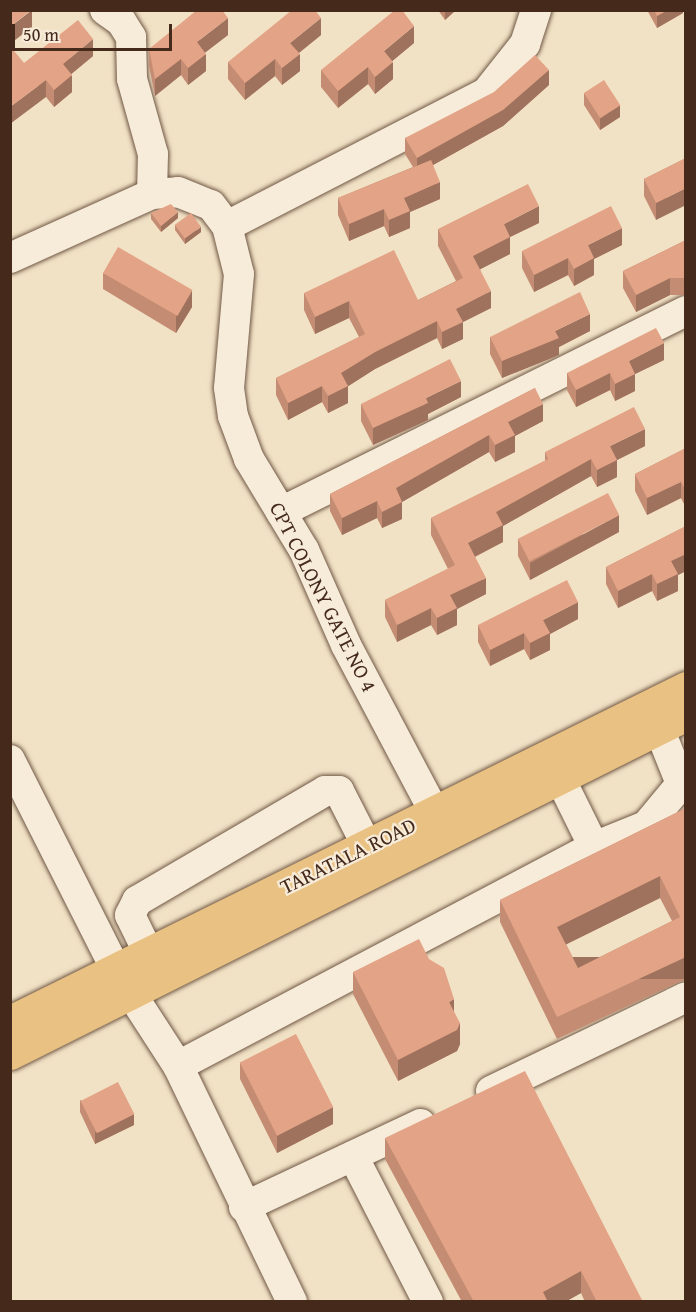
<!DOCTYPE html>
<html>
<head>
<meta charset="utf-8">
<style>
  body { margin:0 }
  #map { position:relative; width:696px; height:1312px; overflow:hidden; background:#f2e2c5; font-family:"Gentium Book Plus",serif }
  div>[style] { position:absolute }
  .roads { filter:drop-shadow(0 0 2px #705846) drop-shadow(0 0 2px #705846) }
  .minor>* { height:30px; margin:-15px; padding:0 15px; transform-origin:15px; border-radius:15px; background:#f7ecd9 }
  .major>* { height:33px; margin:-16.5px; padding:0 16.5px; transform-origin:16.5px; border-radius:16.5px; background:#e9c182 }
  .wall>* { inset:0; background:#c38c73 }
  .shaded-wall>* { inset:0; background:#9f725e; transform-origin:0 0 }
  .building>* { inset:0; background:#e3a386; transform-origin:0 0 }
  span { translate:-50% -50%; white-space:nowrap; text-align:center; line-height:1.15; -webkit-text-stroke:4.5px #f7ecd9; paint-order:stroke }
  .street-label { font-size:21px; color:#452a1c }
  .frame { position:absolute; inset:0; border:12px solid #452a1c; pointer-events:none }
  .scale { position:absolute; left:12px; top:24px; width:160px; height:27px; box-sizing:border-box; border:3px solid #452a1c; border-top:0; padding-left:8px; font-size:18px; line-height:21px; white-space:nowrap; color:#452a1c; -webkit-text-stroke:4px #f7ecd9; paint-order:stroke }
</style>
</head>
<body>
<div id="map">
  <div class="roads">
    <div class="minor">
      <div style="left:105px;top:10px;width:19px;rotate:35deg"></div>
      <div style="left:121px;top:21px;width:19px;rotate:58deg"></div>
      <div style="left:131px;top:37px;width:42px;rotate:88.6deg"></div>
      <div style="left:132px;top:79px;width:78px;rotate:74.4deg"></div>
      <div style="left:153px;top:154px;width:40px;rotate:91.4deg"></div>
      <div style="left:227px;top:226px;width:291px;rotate:-27.2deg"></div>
      <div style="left:486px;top:93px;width:63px;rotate:-51.5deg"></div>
      <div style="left:525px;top:44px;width:36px;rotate:-72deg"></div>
      <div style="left:10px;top:258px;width:156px;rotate:-24.3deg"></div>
      <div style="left:152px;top:194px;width:26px;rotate:-4deg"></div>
      <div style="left:178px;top:192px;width:35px;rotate:22deg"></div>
      <div style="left:211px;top:205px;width:26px;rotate:53deg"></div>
      <div style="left:227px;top:226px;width:49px;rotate:76deg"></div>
      <div style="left:239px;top:274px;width:114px;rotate:95deg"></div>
      <div style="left:229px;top:388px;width:28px;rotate:82deg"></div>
      <div style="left:233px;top:416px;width:46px;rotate:69.6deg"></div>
      <div style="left:249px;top:459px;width:106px;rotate:58.9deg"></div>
      <div style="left:304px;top:550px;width:104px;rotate:66.1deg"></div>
      <div style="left:346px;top:645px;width:190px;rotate:62.1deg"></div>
      <div style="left:281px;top:512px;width:452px;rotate:-26.4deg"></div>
      <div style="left:650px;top:706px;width:81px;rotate:68.2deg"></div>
      <div style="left:549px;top:756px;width:102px;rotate:63.7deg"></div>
      <div style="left:10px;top:760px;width:235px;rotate:63.2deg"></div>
      <div style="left:149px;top:954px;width:43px;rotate:-116deg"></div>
      <div style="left:130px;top:915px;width:16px;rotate:-63deg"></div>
      <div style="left:137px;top:901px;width:218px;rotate:-30.3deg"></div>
      <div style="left:325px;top:791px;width:14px"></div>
      <div style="left:339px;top:791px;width:62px;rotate:63deg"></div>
      <div style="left:132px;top:995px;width:85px;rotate:57.1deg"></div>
      <div style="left:178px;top:1066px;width:262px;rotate:64.2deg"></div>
      <div style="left:178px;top:1066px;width:470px;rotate:-27.8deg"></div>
      <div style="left:594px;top:847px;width:56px;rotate:-22deg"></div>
      <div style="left:646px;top:826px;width:62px;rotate:-50.2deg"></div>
      <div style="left:491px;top:1091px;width:216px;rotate:-25.7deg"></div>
      <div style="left:353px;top:1156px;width:164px;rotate:62.8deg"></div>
      <div style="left:244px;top:1207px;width:195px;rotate:-25.2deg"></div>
    </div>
    <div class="major">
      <div style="left:10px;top:1022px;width:754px;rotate:-26.29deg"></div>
      <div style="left:10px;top:1053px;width:756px;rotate:-26.63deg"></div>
    </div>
  </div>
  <div class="wall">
    <div style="clip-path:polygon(438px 10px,456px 10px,445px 20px)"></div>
    <div style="clip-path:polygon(647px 10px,683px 10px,683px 13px,657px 28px)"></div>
    <div style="clip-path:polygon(228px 35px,205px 52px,206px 71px,188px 85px,181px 75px,155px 96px,149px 66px,149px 49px)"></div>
    <div style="clip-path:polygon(321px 35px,299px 53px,300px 71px,282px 85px,275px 76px,245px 100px,228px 79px,228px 62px)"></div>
    <div style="clip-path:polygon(414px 43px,392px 61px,393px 79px,375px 94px,368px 84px,338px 108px,321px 87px,321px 70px)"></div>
    <div style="clip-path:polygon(93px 56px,71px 74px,72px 92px,54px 107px,46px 97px,24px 63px)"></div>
    <div style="clip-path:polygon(549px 85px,503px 126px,433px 165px,440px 199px,410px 212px,410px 228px,389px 237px,384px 226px,349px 241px,338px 215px,338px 198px,413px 167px,405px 154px,405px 138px)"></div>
    <div style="clip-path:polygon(584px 93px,620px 117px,600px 130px,584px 105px)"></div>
    <div style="clip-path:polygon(686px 158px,656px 220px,644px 196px,644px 179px)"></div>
    <div style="clip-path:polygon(151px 213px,178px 218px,161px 232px,151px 219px)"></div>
    <div style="clip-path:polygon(539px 223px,510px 237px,510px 254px,480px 269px,491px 308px,463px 322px,463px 339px,442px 349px,437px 338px,375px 369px,348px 386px,348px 403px,328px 413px,322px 402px,288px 420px,276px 395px,276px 378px,359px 337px,349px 318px,315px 334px,304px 310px,304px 293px,418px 300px,456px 281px,438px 246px,438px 229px)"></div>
    <div style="clip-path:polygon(175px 225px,201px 232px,185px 244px,175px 230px)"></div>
    <div style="clip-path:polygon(686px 240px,686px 295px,670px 295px,636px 312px,623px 288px,623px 271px)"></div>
    <div style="clip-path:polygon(622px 245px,594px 259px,594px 275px,574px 286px,568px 275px,534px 292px,522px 268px,522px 251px)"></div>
    <div style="clip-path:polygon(103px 273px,192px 307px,176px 333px,103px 289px)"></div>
    <div style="clip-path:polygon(590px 331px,559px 347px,559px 355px,502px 378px,490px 354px,490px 337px)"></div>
    <div style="clip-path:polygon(664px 360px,635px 374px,635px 391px,615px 401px,610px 390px,576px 407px,567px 390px,567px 373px)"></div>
    <div style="clip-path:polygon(535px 388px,543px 421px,515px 436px,515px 452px,495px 462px,489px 452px,402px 502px,402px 519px,382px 528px,377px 518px,342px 535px,330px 511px,330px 494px)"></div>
    <div style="clip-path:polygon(461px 397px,428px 414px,428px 420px,373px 445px,361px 421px,361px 404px)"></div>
    <div style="clip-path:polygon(645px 446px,617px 460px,617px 477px,597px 487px,591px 476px,503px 526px,503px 542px,475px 557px,486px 594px,457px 609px,457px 625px,437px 635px,431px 625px,397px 642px,385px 617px,385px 600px,448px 569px,431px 535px,431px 518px,545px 461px,545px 452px)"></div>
    <div style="clip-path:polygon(686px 448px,686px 508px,681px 498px,647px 515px,635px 491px,635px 474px)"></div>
    <div style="clip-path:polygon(686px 526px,686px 571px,678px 575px,678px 591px,657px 601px,652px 591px,618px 608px,606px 584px,606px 567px)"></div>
    <div style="clip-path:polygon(619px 532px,530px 580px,518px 556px,518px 539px)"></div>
    <div style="clip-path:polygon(578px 619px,550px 634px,550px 650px,530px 660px,524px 649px,490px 666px,478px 642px,478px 625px)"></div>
    <div style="clip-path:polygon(evenodd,686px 808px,686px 979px,557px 1039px,500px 922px,500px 900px,686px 808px,660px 898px,672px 921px,578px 968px,566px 944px,660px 898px)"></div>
    <div style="clip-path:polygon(353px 972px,454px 1012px,460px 1044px,457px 1051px,398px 1081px,353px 994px)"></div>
    <div style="clip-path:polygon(240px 1062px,333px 1124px,277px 1153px,240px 1079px)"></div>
    <div style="clip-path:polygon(80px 1100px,134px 1125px,95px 1144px,80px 1112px)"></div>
    <div style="clip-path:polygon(385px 1138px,643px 1302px,585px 1302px,581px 1293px,565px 1302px,462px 1302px,385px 1159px)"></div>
  </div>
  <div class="shaded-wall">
    <div style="clip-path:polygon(32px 10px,32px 27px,10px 44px,10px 27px)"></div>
    <div style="clip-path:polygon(445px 10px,456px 10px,445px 20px)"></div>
    <div style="clip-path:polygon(668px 10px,683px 10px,683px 13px,657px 28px,657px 16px)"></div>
    <div style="clip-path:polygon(228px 18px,228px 35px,197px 59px,197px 42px)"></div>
    <div style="clip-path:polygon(321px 18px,321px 35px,290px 60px,290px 43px)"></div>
    <div style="clip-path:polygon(414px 26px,414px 43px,384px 68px,384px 51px)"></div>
    <div style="clip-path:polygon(93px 39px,93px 56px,63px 81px,63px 64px)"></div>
    <div style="clip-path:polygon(206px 54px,206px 71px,188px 85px,188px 68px)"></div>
    <div style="clip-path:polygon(300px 54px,300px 71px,282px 85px,282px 68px)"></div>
    <div style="clip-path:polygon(181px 59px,181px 75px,155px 96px,155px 79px)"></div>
    <div style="clip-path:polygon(275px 59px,275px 76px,245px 100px,245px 83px)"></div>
    <div style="clip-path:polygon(393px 62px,393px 79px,375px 94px,375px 77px)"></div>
    <div style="clip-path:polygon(368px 67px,368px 84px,338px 108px,338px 91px)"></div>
    <div style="clip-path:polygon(549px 70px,549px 85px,503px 126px,417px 174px,417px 158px)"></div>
    <div style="clip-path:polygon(72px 75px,72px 92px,54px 107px,54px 90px)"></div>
    <div style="clip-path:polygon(46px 80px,46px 97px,10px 124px,10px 107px)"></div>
    <div style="clip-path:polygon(620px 105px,620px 117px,600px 130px,600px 118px)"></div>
    <div style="clip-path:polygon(440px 182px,440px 199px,410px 212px,410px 228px,389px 237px,389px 220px,404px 198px)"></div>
    <div style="clip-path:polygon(686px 188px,686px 205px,656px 220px,656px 203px)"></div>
    <div style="clip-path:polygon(539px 206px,539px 223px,510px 237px,510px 254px,473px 273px,473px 256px,504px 224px)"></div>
    <div style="clip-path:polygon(384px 209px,384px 226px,349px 241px,349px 224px)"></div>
    <div style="clip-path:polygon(178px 212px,178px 218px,161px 232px,161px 226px)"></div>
    <div style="clip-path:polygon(201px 227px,201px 232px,185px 244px,185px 238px)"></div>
    <div style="clip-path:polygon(622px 228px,622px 245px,594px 259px,594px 275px,574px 286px,574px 269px,588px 245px)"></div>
    <div style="clip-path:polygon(568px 258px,568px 275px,534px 292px,534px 275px)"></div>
    <div style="clip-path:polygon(670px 278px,670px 295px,636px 312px,636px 295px)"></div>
    <div style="clip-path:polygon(192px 290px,192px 307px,176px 333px,176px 316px)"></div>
    <div style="clip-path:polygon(491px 291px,491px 308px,463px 322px,463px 339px,442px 349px,442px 332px,456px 309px)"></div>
    <div style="clip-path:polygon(349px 301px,349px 318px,315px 334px,315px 317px)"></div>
    <div style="clip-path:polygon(590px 314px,590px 331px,559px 347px,559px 355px,502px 378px,502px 361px,555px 331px)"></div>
    <div style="clip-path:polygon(437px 321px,437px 338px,375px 369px,347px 387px,348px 386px,348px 403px,328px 413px,328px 396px,341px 373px,375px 352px)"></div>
    <div style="clip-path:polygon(664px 343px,664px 360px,635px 374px,635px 391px,615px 401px,615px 384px,629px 361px)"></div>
    <div style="clip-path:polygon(610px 373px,610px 390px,576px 407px,576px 390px)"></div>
    <div style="clip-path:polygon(461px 381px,461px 397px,428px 414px,428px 420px,373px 445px,373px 428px,426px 398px)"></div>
    <div style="clip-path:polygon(322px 386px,322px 402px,288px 420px,288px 403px)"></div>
    <div style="clip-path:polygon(543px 404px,543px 421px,515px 436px,515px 452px,495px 462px,495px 445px,508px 422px)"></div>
    <div style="clip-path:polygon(645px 429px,645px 446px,617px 460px,617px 477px,597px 487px,597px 470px,610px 446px)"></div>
    <div style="clip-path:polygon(489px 435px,489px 452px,402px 502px,402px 519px,382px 528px,382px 512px,396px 488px)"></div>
    <div style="clip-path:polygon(591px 459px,591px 476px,503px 526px,503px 542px,468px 560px,468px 543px,496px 512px)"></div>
    <div style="clip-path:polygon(681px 482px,681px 498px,647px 515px,647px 498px)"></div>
    <div style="clip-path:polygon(377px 501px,377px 518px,342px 535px,342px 518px)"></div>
    <div style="clip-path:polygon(619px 515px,619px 532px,530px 580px,530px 563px)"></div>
    <div style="clip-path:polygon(686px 554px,686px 571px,678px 575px,678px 591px,657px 601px,657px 584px,671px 561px)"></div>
    <div style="clip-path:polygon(652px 574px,652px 591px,618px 608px,618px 591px)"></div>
    <div style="clip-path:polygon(486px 578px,486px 594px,457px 609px,457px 625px,437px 635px,437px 618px,450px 595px)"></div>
    <div style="clip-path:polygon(578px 602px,578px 619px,550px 634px,550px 650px,530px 660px,530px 643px,543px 620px)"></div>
    <div style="clip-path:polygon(431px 608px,431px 625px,397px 642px,397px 625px)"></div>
    <div style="clip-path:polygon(524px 633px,524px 649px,490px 666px,490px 650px)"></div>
    <div style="clip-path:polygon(660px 876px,660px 898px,557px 949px,557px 927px)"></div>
    <div style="left:686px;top:957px;width:22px;height:142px;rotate:90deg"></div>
    <div style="clip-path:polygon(454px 999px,454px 1021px,449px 1002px)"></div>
    <div style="clip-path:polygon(460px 1023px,460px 1044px,457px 1051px,398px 1081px,398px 1060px)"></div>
    <div style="clip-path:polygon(333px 1107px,333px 1124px,277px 1153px,277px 1136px)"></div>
    <div style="clip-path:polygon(134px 1114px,134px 1125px,95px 1144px,95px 1132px)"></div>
    <div style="clip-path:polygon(581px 1271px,581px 1293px,565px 1302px,543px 1302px,543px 1292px)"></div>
  </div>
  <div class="building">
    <div style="clip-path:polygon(10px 10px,31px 10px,10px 27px)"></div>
    <div style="clip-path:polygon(197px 10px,222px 10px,228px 18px,197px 42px,206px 54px,188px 68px,181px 59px,155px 79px,149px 49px)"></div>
    <div style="clip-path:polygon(292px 10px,315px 10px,321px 18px,290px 43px,300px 54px,282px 68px,275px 59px,245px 83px,228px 62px)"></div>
    <div style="clip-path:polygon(395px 10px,402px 10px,414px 26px,384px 51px,393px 62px,375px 77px,368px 67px,338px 91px,321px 70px)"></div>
    <div style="clip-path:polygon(654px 10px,668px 10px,657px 16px)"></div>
    <div style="clip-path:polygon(78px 20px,93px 39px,63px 64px,72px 75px,54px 90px,46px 80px,10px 107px,10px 46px,24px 63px)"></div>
    <div style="clip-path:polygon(535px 55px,549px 70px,503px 110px,417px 158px,405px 138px,494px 92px)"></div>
    <div style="left:604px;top:80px;width:30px;height:24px;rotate:57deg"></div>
    <div style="clip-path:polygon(686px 158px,686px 188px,656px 203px,644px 179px)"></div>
    <div style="clip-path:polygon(431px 160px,440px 182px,404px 198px,410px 211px,389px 220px,384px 209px,349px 224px,338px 198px)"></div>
    <div style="clip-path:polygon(528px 184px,539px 206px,504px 224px,510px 237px,473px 256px,491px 291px,456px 309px,463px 322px,442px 332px,437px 321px,375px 352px,341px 373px,348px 386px,328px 396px,322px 386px,288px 403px,276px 378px,365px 334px,349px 301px,315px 317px,304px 293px,394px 250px,418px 300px,463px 278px,438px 229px)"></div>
    <div style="clip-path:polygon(171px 204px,178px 212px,161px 226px,151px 213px)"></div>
    <div style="clip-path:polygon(611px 206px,622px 228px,588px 245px,594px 258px,574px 269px,568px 258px,534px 275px,522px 251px)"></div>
    <div style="left:191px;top:213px;width:17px;height:20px;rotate:54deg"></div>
    <div style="clip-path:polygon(686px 240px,686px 278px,670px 278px,636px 295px,623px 271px)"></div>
    <div style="left:118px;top:247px;width:86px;height:30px;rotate:30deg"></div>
    <div style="clip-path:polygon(580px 292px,590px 314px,555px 331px,559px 338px,502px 361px,490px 337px)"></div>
    <div style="clip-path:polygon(656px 328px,664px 343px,629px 361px,635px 374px,615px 384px,610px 373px,576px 390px,567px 373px)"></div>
    <div style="clip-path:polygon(450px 359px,461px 381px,426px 398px,428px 403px,373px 428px,361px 404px)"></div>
    <div style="clip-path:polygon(535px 388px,543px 404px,508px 422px,515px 435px,495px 445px,489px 435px,396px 488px,402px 502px,382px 512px,377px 501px,342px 518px,330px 494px)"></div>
    <div style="clip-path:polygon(634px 407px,645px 429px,610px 446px,617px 460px,597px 470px,591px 459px,496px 512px,503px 525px,468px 543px,486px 578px,450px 595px,457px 608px,437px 618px,431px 608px,397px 625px,385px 600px,455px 565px,431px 518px,548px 459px,545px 452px)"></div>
    <div style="clip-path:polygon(686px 448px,686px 491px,681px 482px,647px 498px,635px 474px)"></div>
    <div style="left:608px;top:493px;width:25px;height:101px;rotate:63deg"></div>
    <div style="clip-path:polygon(686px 526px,686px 554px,671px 561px,678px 574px,657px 584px,652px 574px,618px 591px,606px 567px)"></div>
    <div style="clip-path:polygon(567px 580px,578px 602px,543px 620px,550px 633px,530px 643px,524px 633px,490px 650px,478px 625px)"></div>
    <div style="clip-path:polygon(evenodd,686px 808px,686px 957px,557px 1017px,500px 900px,686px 808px,660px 876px,680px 917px,578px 968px,557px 927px,660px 876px)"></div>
    <div style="clip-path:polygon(419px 939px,429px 959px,444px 968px,454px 999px,449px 1002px,460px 1023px,457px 1030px,398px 1060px,353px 972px)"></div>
    <div style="left:296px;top:1034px;width:82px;height:63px;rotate:63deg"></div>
    <div style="clip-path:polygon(525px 1071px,643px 1302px,597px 1302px,581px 1271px,543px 1292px,548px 1302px,474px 1302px,385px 1138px)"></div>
    <div style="left:118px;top:1082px;width:36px;height:42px;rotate:63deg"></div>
  </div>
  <div class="street-label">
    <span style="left:323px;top:597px;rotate:63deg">CPT COLONY GATE NO 4</span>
    <span style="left:348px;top:856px;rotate:-26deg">TARATALA ROAD</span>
  </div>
  <div class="frame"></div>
  <div class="scale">50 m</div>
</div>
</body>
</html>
